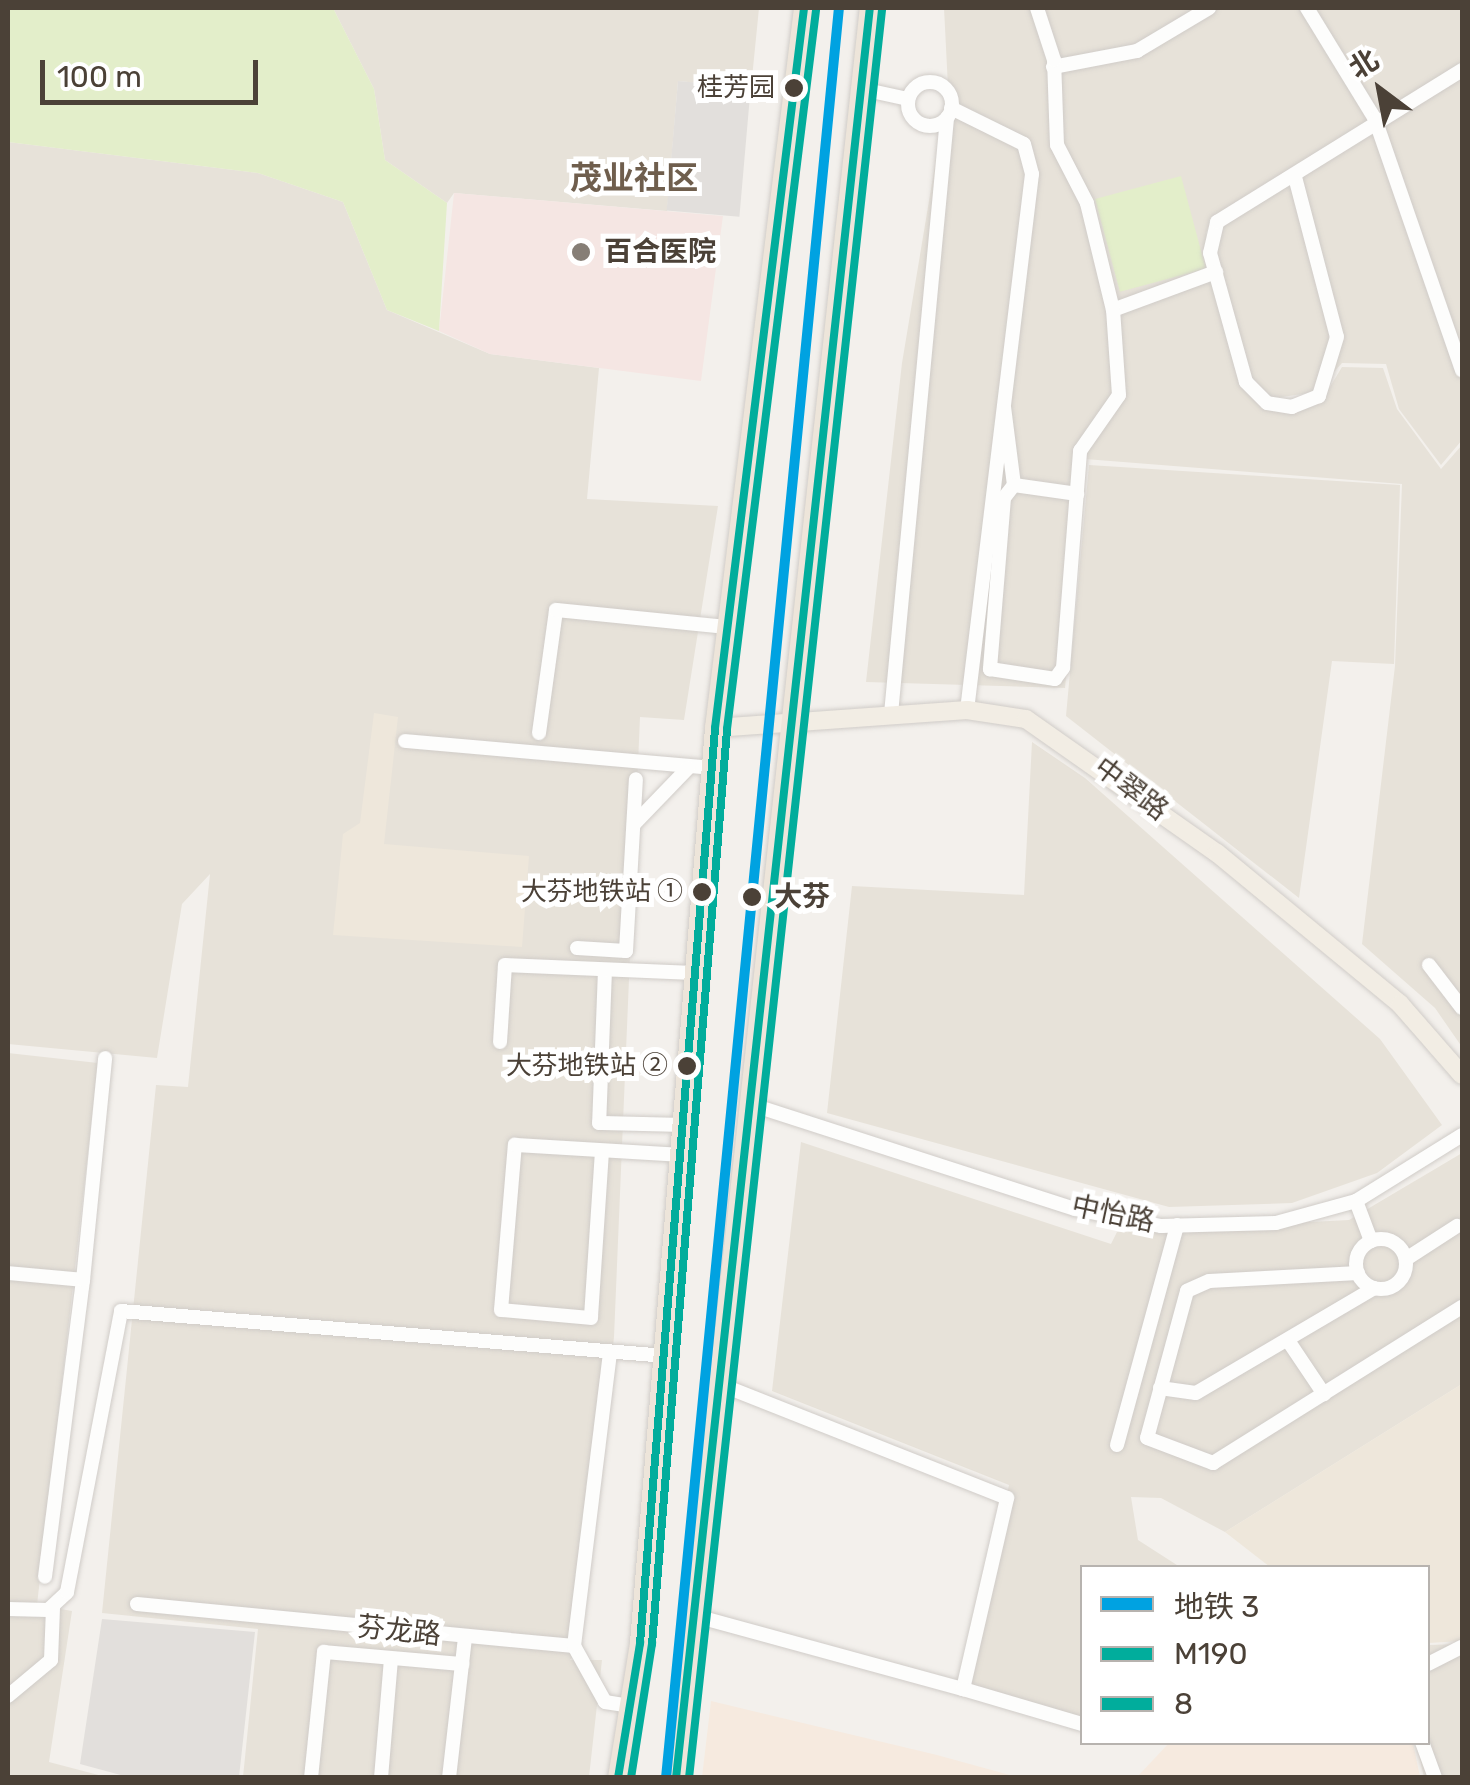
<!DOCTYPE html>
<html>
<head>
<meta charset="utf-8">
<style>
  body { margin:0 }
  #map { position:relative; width:1470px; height:1785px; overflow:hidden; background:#f3f0ec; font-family:Rubik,"Noto Sans SC",sans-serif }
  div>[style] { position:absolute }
  .residential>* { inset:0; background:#e7e2d9 }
  .commercial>* { inset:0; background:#f6eadf }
  .education>* { inset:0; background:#eee7db }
  .medical>* { inset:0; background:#f5e6e3 }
  .green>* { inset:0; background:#e3eeca; transform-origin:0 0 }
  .parking>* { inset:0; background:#e2dfdc; transform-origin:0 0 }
  .roads { filter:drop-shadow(0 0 2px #d0ccc8) drop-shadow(0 0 2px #d0ccc8) }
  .minor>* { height:14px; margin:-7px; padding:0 7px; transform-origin:7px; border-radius:7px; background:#fdfdfc }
  .minor>.ring { margin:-7px; padding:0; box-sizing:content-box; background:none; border:14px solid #fdfdfc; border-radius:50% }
  .major>* { height:18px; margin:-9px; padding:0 9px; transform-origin:9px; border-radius:9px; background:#f2ede4 }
  .highway>* { height:20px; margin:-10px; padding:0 10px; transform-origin:10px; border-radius:10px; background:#ede5da }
  .bus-1>* { height:8px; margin:-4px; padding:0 4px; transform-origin:4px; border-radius:4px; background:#01ad9c }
  .bus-2>* { height:8px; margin:-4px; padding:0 4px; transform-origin:4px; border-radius:4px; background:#01ad9c }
  .metro-1>* { height:10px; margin:-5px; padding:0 5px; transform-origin:5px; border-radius:5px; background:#00a2e1 }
  .dots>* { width:28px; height:28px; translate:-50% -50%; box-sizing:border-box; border:5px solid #fff; border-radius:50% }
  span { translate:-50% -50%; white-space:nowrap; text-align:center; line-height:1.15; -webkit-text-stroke:10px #fff; paint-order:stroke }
  .bus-label { font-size:26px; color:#4b4137 }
  .right { translate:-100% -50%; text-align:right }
  .poi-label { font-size:28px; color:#4b4137; font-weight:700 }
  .left { translate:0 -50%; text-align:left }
  .street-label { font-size:28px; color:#4b4137 }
  .stop-label { font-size:28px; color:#4b4137; font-weight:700 }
  .quarter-label { font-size:32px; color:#6f5e4d; font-weight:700 }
  .frame { position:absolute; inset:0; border:10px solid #4b4137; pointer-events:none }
  .legend { position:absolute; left:1080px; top:1565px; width:350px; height:180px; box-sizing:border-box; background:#fff; border:2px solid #b7b3af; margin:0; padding:12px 18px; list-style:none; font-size:30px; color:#4b4137 }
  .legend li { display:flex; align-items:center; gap:20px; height:50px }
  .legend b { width:50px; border:2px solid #b7b3af }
  .north { position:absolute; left:1330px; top:40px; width:100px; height:100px; -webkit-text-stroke:8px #fff; paint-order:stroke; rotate:328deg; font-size:28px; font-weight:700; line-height:40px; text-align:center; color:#4b4137 }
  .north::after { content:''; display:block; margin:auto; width:35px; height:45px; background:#4b4137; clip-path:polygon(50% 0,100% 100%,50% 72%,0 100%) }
  .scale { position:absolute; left:40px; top:60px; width:218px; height:45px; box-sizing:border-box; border:5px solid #4b4137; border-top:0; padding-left:12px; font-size:30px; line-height:35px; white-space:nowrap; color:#4b4137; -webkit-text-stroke:8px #fff; paint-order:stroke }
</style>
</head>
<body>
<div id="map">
  <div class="residential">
    <div style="clip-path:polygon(333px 8px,759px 8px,751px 88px,678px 81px,667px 211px,454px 193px,447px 203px,385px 160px,374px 89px)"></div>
    <div style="clip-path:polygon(944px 8px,1462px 8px,1462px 63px,1212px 218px,1206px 233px,1224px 316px,1264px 407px,1324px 397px,1342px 367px,1383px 368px,1397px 409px,1441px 469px,1462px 445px,1462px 1047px,1435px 1008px,1362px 944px,1395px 666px,1402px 484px,1085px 459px,1065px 688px,866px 682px,902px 363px,948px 87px)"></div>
    <div style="clip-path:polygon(1462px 75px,1462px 440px,1441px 465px,1399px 409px,1386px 364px,1342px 363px,1316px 392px,1269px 399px,1249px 379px,1215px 254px,1220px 225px)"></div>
    <div style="clip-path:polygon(8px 142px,258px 173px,343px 202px,387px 310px,490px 354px,599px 368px,587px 499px,718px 506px,684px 720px,640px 717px,614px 1337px,581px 1646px,570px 1660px,602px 1660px,589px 1777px,243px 1777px,258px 1629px,102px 1613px,156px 1085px,188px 1087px,210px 874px,182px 904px,157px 1058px,8px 1044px)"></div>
    <div style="clip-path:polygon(1089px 465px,1400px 485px,1394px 664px,1332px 661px,1299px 898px,1066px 716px)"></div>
    <div style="clip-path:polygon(1032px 742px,1085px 778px,1380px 1039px,1442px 1125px,1377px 1173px,1292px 1203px,1169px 1207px,827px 1113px,852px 886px,1024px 895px)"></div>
    <div style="clip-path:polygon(8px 1053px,98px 1063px,37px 1605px,72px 1611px,49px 1762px,106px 1777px,8px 1778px)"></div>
    <div style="clip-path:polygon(801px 1142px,1111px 1244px,1117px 1232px,1349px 1220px,1462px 1153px,1462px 1384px,1225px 1532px,1161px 1498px,1131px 1497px,1138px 1540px,1180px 1567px,1082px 1568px,1082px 1724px,963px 1689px,1009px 1485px,772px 1391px)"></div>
    <div style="clip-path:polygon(1462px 1644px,1462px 1777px,1424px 1777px,1416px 1743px,1428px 1742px,1428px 1645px)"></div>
  </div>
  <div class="commercial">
    <div style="clip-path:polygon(711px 1701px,937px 1755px,1017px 1777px,702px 1777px)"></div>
    <div style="clip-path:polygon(1170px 1742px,1413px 1743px,1420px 1777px,1137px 1777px)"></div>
  </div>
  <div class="education">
    <div style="clip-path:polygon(374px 713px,398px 717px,384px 844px,529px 856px,522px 947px,333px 935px,343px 834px,360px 823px)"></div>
    <div style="clip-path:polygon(1462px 1384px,1462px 1641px,1428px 1643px,1428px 1568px,1270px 1567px,1225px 1532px)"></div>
  </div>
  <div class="medical">
    <div style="clip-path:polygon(454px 193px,723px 216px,701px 381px,490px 354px,439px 331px)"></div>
  </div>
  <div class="green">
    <div style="clip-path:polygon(8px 8px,333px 8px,374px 89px,385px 160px,447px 203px,439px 331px,387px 310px,343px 202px,258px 173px,8px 142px)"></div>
    <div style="left:1181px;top:176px;width:96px;height:89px;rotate:75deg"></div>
  </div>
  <div class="parking">
    <div style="left:678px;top:81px;width:73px;height:130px;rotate:5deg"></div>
    <div style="clip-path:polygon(102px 1619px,255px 1632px,239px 1777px,128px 1777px,80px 1764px)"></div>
  </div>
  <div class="roads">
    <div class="minor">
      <div style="left:1307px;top:8px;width:130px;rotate:58.5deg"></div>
      <div style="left:1375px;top:119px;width:266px;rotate:70.9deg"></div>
      <div style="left:1053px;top:67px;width:86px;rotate:-10.8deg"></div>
      <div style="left:1137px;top:51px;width:84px;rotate:-30.8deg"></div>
      <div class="ring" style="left:908px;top:82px;width:30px;height:30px"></div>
      <div style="left:862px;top:89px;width:47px;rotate:12.3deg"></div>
      <div style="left:951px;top:108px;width:81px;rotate:26.3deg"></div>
      <div style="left:1024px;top:144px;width:31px;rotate:75deg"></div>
      <div style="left:1032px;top:174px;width:540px;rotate:96.91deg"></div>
      <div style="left:1295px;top:177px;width:165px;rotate:75.3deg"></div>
      <div style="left:1337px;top:337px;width:62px;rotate:107deg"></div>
      <div style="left:1319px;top:396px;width:29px;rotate:158deg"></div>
      <div style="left:1292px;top:407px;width:25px;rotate:-171deg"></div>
      <div style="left:1267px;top:403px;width:30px;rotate:-135deg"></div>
      <div style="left:1246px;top:382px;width:134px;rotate:-105.6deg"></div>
      <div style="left:1210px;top:253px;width:32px;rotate:-77deg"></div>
      <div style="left:1217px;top:222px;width:288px;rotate:-31.8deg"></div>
      <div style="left:1113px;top:310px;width:110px;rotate:-20.3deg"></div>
      <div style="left:1004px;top:407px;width:79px;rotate:82.7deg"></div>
      <div style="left:1014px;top:485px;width:64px;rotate:8.1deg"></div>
      <div style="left:1014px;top:485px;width:16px;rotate:128deg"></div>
      <div style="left:1004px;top:498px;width:172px;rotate:94.7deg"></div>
      <div style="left:990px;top:669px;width:66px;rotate:8.7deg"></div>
      <div style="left:1055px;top:679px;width:14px;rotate:-54deg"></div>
      <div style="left:1063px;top:668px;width:218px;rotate:-85.5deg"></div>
      <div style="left:1080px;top:451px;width:68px;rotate:-55.1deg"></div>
      <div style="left:1119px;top:395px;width:85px;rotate:-94deg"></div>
      <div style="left:1113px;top:310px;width:110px;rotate:-103.7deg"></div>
      <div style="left:1087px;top:203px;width:65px;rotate:-117.3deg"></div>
      <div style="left:1057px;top:145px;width:85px;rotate:-92deg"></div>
      <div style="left:1054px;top:60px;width:55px;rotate:-108.1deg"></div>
      <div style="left:891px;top:714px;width:599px;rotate:-84.63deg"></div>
      <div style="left:539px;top:733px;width:124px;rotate:-82.1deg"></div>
      <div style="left:556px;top:610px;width:172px;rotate:5.7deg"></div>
      <div style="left:405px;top:741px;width:308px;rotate:5deg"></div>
      <div style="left:634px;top:824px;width:78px;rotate:-46deg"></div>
      <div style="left:577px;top:948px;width:49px;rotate:3.5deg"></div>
      <div style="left:626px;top:951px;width:172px;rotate:-86.7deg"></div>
      <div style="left:1429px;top:965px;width:54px;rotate:52.5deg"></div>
      <div style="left:605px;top:970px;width:153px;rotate:92.2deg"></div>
      <div style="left:599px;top:1123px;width:88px;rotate:1.3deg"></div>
      <div style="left:500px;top:1042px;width:77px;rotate:-86.3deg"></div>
      <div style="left:505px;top:965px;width:194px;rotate:2.4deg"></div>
      <div style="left:756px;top:1106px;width:335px;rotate:17.9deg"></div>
      <div style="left:1075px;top:1209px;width:88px;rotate:11.2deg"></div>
      <div style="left:1161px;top:1226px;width:115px;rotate:-1.5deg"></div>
      <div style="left:1276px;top:1223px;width:83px;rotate:-15.4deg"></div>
      <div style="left:1356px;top:1201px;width:125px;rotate:-31.9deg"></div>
      <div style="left:602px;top:1151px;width:167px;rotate:93.8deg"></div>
      <div style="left:591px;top:1318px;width:90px;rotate:-174.9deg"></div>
      <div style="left:501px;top:1310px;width:166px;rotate:-85.2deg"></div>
      <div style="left:515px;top:1145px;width:169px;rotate:3.4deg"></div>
      <div style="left:1356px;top:1201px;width:43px;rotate:69.4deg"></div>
      <div class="ring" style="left:1356px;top:1239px;width:36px;height:36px"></div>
      <div style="left:1406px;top:1259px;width:61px;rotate:-32.9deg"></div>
      <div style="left:8px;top:1273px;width:75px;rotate:5.3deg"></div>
      <div style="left:83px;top:1280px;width:299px;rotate:97.3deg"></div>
      <div style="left:1358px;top:1273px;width:149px;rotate:176.9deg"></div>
      <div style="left:1209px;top:1281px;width:24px;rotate:156deg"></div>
      <div style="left:1187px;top:1291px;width:152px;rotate:105.2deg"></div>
      <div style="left:1147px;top:1438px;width:71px;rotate:20.7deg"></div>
      <div style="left:1213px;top:1463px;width:294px;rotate:-32.1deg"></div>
      <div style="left:83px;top:1280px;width:223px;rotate:-84.3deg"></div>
      <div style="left:1289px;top:1342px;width:63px;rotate:56.1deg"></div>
      <div style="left:1160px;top:1388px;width:36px;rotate:8deg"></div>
      <div style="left:1196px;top:1393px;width:207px;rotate:-30.5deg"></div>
      <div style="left:1117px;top:1445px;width:228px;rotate:-74.7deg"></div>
      <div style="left:137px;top:1604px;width:439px;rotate:5.5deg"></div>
      <div style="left:574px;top:1646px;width:64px;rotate:61deg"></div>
      <div style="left:605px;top:1702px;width:25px;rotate:9deg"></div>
      <div style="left:8px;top:1609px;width:40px;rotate:1.4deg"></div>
      <div style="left:48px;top:1610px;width:26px;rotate:-43deg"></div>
      <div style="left:67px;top:1592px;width:286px;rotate:-79.1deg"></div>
      <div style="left:121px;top:1311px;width:547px;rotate:4.72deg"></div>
      <div style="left:696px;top:1616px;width:277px;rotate:15.3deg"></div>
      <div style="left:963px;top:1689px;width:196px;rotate:-77deg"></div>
      <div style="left:1007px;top:1498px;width:304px;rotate:-158.4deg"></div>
      <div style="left:574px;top:1646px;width:296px;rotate:-83deg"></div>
      <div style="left:1428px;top:1664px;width:38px;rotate:-27deg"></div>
      <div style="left:963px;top:1689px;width:124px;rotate:16.4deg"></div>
      <div style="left:8px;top:1696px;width:56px;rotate:-39.9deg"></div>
      <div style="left:51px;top:1660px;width:52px;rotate:-87.8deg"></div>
      <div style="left:1422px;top:1742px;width:38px;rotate:70deg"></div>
      <div style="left:311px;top:1778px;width:127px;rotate:-84.1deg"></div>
      <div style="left:324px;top:1652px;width:139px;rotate:5deg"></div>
      <div style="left:381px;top:1778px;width:120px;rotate:-85.2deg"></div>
      <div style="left:449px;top:1778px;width:141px;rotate:-83.5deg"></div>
    </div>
    <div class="major">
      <div style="left:715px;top:728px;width:253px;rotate:-4.1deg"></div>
      <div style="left:967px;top:710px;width:60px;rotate:8.7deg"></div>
      <div style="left:1026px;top:719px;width:233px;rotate:35.1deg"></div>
      <div style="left:1217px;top:853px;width:237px;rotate:39.5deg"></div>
      <div style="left:1400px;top:1004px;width:94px;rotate:48.9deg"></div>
    </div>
    <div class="highway">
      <div style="left:618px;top:1778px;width:137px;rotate:-80.7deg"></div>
      <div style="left:640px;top:1643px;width:918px;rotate:-85.31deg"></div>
      <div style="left:715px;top:728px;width:725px;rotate:-82.95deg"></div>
      <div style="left:676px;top:1778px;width:1781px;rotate:-83.75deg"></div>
    </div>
  </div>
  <div class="bus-1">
    <div style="left:618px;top:1778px;width:137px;rotate:-80.7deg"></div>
    <div style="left:640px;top:1643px;width:918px;rotate:-85.31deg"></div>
    <div style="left:715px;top:728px;width:725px;rotate:-82.95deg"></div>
    <div style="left:676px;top:1778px;width:1781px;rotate:-83.75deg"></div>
  </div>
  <div class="bus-2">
    <div style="left:631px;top:1778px;width:136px;rotate:-81.1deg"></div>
    <div style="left:652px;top:1644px;width:918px;rotate:-85.31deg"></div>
    <div style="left:727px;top:729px;width:724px;rotate:-82.94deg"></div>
    <div style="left:689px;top:1778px;width:1779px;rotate:-83.77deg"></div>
  </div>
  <div class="metro-1">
    <div style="left:666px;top:1778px;width:1778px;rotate:-84.42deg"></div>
  </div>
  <div class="dots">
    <div style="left:794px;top:88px;background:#4b4137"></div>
    <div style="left:581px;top:252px;background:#867e76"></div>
    <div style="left:702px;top:892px;background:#4b4137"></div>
    <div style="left:752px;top:897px;background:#4b4137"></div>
    <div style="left:687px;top:1066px;background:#4b4137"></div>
  </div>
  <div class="bus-label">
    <span class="right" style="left:775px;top:88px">桂芳园</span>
    <span class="right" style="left:683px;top:892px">大芬地铁站 ①</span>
    <span class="right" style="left:668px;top:1066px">大芬地铁站 ②</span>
  </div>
  <div class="poi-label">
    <span class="left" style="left:604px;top:252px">百合医院</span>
  </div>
  <div class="street-label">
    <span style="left:1131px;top:789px;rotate:37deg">中翠路</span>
    <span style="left:1113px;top:1214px;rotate:12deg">中怡路</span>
    <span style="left:399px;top:1631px;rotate:6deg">芬龙路</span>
  </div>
  <div class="stop-label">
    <span class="left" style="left:774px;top:897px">大芬</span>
  </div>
  <div class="quarter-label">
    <span style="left:634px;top:178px">茂业社区</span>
  </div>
  <div class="frame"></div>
  <ul class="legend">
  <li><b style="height:12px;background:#00a2e1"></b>地铁 3</li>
  <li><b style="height:12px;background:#01ad9c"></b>M190</li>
  <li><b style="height:12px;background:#01ad9c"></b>8</li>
  </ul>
  <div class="north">北</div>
  <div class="scale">100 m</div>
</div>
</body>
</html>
